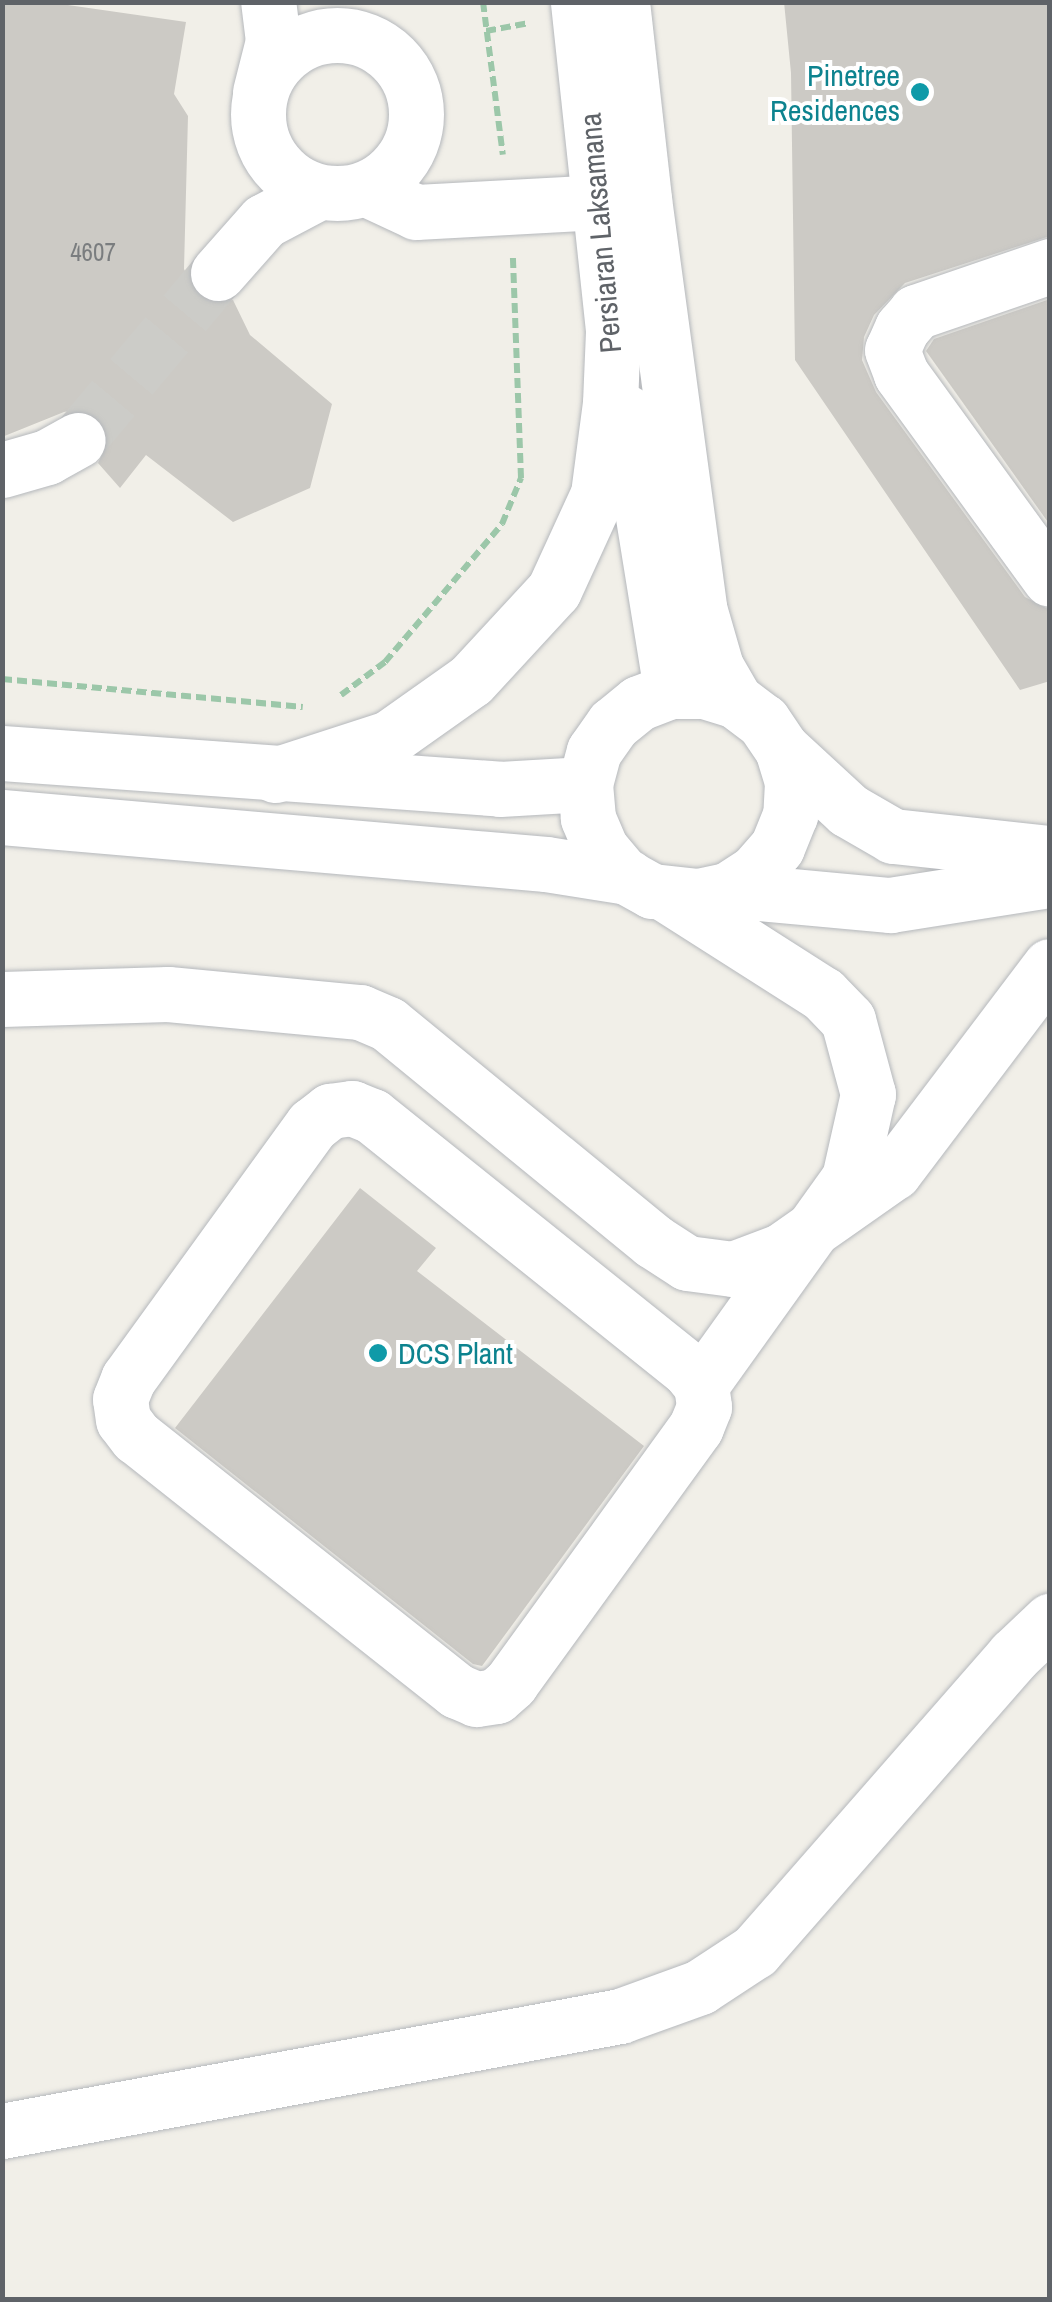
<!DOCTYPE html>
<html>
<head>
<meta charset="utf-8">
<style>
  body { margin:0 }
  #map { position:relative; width:1052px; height:2302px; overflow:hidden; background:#f1efe8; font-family:"Archivo Narrow",sans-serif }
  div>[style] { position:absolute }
  .building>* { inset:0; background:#cccac5 }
  .minor-tunnel>* { height:55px; margin-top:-27.5px; transform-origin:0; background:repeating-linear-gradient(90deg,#ccccc8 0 55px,transparent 0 83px) }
  .path>* { height:6px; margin-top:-3px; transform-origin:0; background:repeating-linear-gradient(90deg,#9cc7a9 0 10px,transparent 0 15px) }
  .roads { filter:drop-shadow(0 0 2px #b5b8bc) drop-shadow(0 0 2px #b5b8bc) }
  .minor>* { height:55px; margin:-27.5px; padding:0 27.5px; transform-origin:27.5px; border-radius:27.5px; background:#fff }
  .minor>.ring { margin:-27.5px; padding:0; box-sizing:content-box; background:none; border:55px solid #fff; border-radius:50% }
  .dots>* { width:28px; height:28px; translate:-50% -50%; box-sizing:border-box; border:5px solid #fff; border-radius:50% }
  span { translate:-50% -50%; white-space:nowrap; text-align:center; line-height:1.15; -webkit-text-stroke:8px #fff; paint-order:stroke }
  .number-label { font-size:25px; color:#7a7d7f }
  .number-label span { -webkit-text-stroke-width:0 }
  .culture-label { font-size:30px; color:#0d838f }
  .right { translate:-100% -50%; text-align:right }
  .left { translate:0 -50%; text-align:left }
  .street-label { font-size:30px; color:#5f6368 }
  .frame { position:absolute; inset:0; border:5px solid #5f6368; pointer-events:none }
</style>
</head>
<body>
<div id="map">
  <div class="building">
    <div style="clip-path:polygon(2px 2px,47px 2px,186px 22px,174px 94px,188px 116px,184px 269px,197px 296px,213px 304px,233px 300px,250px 335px,332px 404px,310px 488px,233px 522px,146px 455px,120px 488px,98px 463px,109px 440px,105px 424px,93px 413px,80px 409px,64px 412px,2px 437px)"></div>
    <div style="clip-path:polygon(784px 2px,1050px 2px,1050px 236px,905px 283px,874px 315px,864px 337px,862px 360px,876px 392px,1025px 597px,1050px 610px,1050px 681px,1020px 690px,795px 360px,791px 73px)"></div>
    <div style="clip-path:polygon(1050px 299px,1050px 525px,926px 351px,934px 339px)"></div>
    <div style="clip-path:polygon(360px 1188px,436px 1248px,417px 1271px,644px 1446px,482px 1666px,473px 1664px,175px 1428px)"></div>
  </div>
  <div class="minor-tunnel">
    <div style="left:78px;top:440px;width:218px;rotate:-50deg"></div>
  </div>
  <div class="path">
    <div style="left:483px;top:2px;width:154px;rotate:82.6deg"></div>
    <div style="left:486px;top:31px;width:44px;rotate:-10.5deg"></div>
    <div style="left:2px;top:679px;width:302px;rotate:5.3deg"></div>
    <div style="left:341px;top:695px;width:55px;rotate:-36.9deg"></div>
    <div style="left:385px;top:662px;width:181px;rotate:-49.7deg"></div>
    <div style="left:502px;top:524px;width:50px;rotate:-67.6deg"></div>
    <div style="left:521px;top:478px;width:221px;rotate:-92.1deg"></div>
  </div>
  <div class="roads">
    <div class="minor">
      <div style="left:622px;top:2px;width:198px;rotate:83.6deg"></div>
      <div style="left:644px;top:199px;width:413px;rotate:82.3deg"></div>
      <div style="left:699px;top:608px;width:61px;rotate:73.9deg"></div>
      <div style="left:716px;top:667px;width:39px;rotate:60deg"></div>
      <div class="ring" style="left:258px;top:35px;width:103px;height:103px"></div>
      <div style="left:260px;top:92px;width:53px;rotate:-75.7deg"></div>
      <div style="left:273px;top:41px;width:39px;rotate:-97deg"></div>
      <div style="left:367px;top:189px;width:54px;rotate:25.1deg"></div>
      <div style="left:416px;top:212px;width:183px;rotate:-3.1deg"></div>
      <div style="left:1050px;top:266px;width:142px;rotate:161.1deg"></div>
      <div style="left:916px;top:312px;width:21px;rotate:131deg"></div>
      <div style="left:902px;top:328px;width:24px;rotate:114deg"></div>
      <div style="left:892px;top:350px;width:26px;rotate:69deg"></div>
      <div style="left:901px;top:374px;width:253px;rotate:54deg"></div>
      <div style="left:218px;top:273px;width:69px;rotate:-48.5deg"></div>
      <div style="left:264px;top:221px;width:60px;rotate:-27.8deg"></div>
      <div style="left:626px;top:412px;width:283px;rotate:80.8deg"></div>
      <div style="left:2px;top:470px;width:47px;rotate:-16.1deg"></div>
      <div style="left:47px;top:457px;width:35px;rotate:-29deg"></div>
      <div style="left:782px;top:749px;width:34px;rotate:73deg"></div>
      <div style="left:792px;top:782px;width:33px;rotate:93deg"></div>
      <div style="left:790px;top:815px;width:35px;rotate:112deg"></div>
      <div style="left:777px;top:847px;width:33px;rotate:131deg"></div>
      <div style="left:755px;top:872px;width:33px;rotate:147deg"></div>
      <div style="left:727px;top:890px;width:30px;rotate:168deg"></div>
      <div style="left:698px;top:896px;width:46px;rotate:-173.8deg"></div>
      <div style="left:652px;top:891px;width:33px;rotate:-151deg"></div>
      <div style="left:623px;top:875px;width:34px;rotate:-130deg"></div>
      <div style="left:601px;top:849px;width:34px;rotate:-113deg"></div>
      <div style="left:588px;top:818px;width:34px;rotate:-95deg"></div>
      <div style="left:585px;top:784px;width:34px;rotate:-75deg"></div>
      <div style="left:594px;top:751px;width:33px;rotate:-55deg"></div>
      <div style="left:613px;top:724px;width:33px;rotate:-39deg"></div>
      <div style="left:639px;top:703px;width:34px;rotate:-21deg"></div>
      <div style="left:671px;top:691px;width:33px"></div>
      <div style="left:704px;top:691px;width:34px;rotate:17deg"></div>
      <div style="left:736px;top:701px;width:34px;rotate:37deg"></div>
      <div style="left:763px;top:721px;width:34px;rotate:56deg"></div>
      <div style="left:782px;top:749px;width:90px;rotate:42.7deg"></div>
      <div style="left:848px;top:810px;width:52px;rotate:30deg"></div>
      <div style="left:893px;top:836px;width:158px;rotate:6.2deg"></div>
      <div style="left:2px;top:753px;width:499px;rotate:4.1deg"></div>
      <div style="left:500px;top:789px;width:85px;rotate:-3.4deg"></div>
      <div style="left:275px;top:775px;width:120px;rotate:-18deg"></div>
      <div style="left:389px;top:738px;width:100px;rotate:-35.3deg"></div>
      <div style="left:471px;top:680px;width:122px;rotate:-47.3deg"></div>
      <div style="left:554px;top:590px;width:106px;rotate:-65.4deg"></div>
      <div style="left:598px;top:494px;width:92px;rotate:-82.5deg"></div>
      <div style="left:610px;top:403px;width:73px;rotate:-87.6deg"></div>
      <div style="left:613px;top:330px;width:330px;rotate:-96.1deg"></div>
      <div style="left:2px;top:817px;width:546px;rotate:4.94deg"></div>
      <div style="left:546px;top:864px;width:83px;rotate:9deg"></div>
      <div style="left:727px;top:890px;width:164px;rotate:5.3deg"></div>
      <div style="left:890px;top:905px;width:162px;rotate:-8.9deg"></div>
      <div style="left:669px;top:896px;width:183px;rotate:32.5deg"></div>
      <div style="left:823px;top:994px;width:36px;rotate:46deg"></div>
      <div style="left:848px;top:1020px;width:77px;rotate:74.9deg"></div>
      <div style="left:868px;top:1094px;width:86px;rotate:102.7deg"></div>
      <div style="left:849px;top:1178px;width:254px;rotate:125.6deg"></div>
      <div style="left:2px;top:999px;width:166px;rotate:-1.7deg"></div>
      <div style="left:168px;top:994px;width:193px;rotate:5.4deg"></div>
      <div style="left:360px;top:1012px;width:30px;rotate:23deg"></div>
      <div style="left:388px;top:1024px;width:343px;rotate:39.3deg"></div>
      <div style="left:653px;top:1241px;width:40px;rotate:32.9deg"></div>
      <div style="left:687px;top:1263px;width:46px;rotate:7.4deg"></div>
      <div style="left:733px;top:1269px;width:51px;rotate:-20.6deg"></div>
      <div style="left:781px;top:1251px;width:138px;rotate:-35deg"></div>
      <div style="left:894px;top:1172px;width:258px;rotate:-52.9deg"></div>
      <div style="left:352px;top:1108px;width:22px;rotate:22deg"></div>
      <div style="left:372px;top:1116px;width:405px;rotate:38.7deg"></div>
      <div style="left:688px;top:1369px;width:21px;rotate:51deg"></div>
      <div style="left:701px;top:1385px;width:22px;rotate:82deg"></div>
      <div style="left:704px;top:1407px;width:22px;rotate:112deg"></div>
      <div style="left:696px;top:1427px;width:316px;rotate:125.9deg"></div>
      <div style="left:511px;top:1683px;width:20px;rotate:139deg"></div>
      <div style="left:496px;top:1696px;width:20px;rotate:171deg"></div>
      <div style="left:476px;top:1699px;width:21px;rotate:-157deg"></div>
      <div style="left:457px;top:1691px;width:409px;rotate:-141.6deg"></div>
      <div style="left:136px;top:1437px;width:21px;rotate:-127deg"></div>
      <div style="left:123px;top:1420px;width:21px;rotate:-98deg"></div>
      <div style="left:120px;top:1399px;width:22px;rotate:-68deg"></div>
      <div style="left:128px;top:1379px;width:314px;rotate:-54.1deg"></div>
      <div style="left:312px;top:1125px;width:23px;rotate:-38deg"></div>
      <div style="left:330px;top:1111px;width:22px;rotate:-8deg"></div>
      <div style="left:2px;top:2131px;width:629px;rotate:-10.54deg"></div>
      <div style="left:620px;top:2016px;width:85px;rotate:-19.9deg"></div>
      <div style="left:700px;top:1987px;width:66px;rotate:-33.2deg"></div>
      <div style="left:755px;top:1951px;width:393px;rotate:-48.8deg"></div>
      <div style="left:1014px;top:1655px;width:50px;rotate:-43.4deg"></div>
    </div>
  </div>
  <div class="dots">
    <div style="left:920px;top:92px;background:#0f9aa8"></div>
    <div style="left:378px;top:1353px;background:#0f9aa8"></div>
  </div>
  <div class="number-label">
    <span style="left:93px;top:252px">4607</span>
  </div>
  <div class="culture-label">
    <span class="right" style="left:900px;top:92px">Pinetree<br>Residences</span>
    <span class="left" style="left:398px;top:1353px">DCS Plant</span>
  </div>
  <div class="street-label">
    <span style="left:600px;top:233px;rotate:-95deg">Persiaran Laksamana</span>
  </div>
  <div class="frame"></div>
</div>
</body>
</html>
